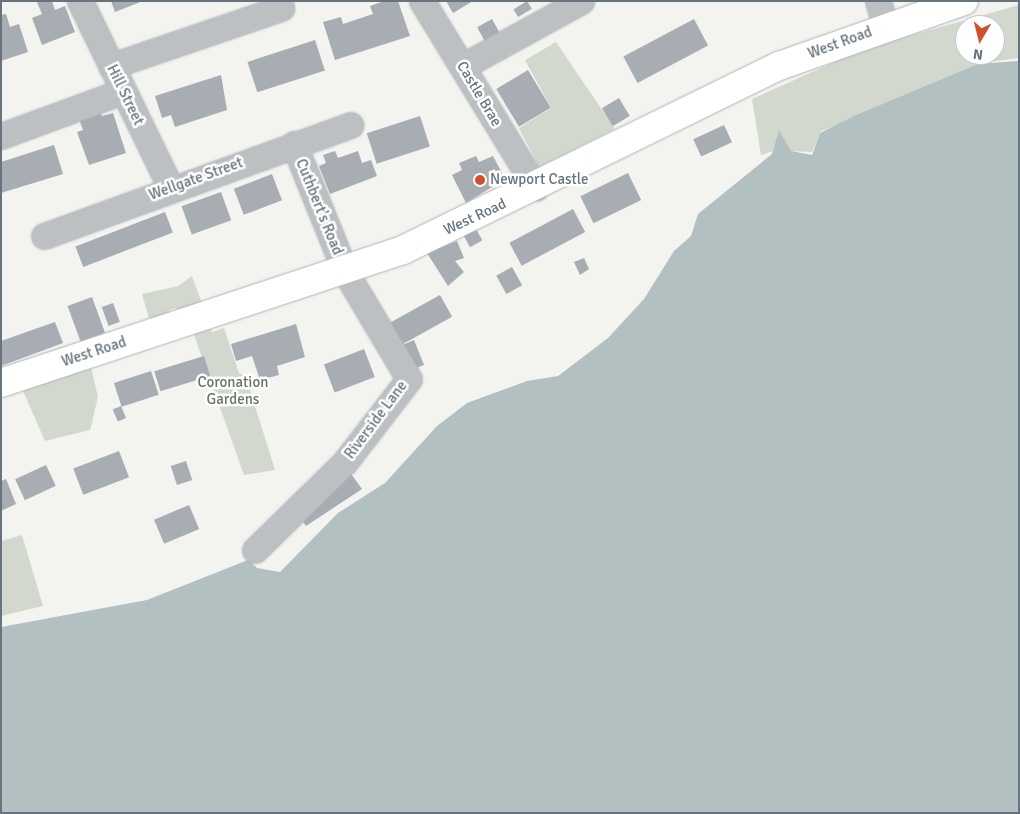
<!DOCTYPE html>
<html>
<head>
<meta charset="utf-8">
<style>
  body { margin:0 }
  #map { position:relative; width:1020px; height:814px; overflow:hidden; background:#f3f3ef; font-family:Signika,sans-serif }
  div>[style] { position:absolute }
  .green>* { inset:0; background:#d3d8cf }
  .water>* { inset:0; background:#b3c0c2 }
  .building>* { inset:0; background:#a7adb2; transform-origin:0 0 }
  .roads { filter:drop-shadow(0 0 1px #b0b4b7) drop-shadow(0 0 1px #b0b4b7) }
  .minor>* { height:25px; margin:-12.5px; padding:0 12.5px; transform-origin:12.5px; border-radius:12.5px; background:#bcc0c3 }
  .major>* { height:28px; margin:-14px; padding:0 14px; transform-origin:14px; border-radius:14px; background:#fff }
  .dots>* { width:14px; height:14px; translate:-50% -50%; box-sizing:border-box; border:2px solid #fff; border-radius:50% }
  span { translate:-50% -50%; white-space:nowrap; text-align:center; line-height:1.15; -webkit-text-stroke:5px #fff; paint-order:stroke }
  .street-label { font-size:15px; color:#65747e }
  .poi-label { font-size:15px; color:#65747e }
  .left { translate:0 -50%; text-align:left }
  .park-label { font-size:15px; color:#687663 }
  .frame { position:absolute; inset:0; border:2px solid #65747e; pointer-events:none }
  .north { position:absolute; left:955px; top:15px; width:50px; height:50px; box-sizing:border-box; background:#fff; border:1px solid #c1c7cb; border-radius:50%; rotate:188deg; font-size:14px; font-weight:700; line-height:20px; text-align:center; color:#65747e }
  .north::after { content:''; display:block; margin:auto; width:18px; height:22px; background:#d24f30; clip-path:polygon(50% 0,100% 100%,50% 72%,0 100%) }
</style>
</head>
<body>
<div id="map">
  <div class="green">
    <div style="clip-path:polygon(evenodd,1019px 5px,1019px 58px,980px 63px,912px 99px,821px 131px,812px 152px,791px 151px,779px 131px,773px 151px,761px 155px,752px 99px,866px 48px,1019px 5px,965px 25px,995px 25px,995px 55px,965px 55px,965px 25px)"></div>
    <div style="clip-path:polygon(556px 42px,615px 129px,539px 167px,519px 128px,551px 108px,525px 60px)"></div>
    <div style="clip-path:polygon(192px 276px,203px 306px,180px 313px,176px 308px,169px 310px,169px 317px,150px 322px,142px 294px,178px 286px)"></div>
    <div style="clip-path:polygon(210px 327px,212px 332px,224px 328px,239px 373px,246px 377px,275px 470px,244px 475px,193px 332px)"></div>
    <div style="clip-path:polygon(91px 367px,98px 397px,90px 430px,45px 441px,23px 391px)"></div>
    <div style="clip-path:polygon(22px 535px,43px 606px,1px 616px,1px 541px)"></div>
  </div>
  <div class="water">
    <div style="clip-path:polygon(1019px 61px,1019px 813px,1px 813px,1px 627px,147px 600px,248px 560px,257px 568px,280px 572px,338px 513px,385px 483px,437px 426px,467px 403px,527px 381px,558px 376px,608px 338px,644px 299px,674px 251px,691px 236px,698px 214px,772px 154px,779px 130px,791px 151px,812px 155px,820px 133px,854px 116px,978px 64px)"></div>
  </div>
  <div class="building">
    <div style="clip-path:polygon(52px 1px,55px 10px,65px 6px,75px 32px,42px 45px,32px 18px,42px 14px,37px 2px)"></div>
    <div style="clip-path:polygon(111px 1px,143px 1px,115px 12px)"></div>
    <div style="clip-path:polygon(384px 1px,398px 1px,410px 36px,335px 60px,323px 22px,341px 17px,343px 24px,373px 14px,370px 6px)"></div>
    <div style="clip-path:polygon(446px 1px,473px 1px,453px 13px)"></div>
    <div style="left:527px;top:1px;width:9px;height:16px;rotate:58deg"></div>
    <div style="clip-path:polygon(6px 14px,10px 27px,19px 24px,28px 52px,1px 61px,1px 15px)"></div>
    <div style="left:492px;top:19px;width:18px;height:17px;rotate:61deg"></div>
    <div style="left:694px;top:19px;width:30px;height:80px;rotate:62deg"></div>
    <div style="left:315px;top:40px;width:32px;height:71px;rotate:72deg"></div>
    <div style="left:528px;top:70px;width:44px;height:37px;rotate:59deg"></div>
    <div style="clip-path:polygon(221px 75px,227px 110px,175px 127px,171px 115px,162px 118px,155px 96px)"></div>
    <div style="left:619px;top:98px;width:21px;height:20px;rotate:59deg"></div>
    <div style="clip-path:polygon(99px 107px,102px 116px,113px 113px,126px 153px,89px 165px,77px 132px,83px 130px,77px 114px)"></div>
    <div style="left:420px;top:116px;width:32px;height:56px;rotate:72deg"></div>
    <div style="left:724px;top:125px;width:19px;height:34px;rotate:65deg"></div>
    <div style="clip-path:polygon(54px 145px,63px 174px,1px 193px,1px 162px)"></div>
    <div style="clip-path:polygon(335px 151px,338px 158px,358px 151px,362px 163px,371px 160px,377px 176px,330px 194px,319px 166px,326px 163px,323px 155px)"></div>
    <div style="clip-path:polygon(476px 156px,479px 162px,493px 156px,505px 179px,466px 203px,452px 175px,462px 170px,459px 163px)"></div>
    <div style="left:628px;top:173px;width:30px;height:53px;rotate:64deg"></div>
    <div style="left:272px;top:174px;width:28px;height:41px;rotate:69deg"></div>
    <div style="left:221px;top:192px;width:30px;height:42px;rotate:70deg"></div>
    <div style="left:573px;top:209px;width:26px;height:72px;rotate:62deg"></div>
    <div style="left:165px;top:212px;width:22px;height:96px;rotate:69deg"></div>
    <div style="left:476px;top:229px;width:13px;height:14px;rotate:61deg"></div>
    <div style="clip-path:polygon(457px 241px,464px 258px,455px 261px,464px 272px,448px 286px,427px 253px)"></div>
    <div style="clip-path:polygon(584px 258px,589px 269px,580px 275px,574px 262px)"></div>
    <div style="left:512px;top:267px;width:21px;height:18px;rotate:61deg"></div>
    <div style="left:440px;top:295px;width:25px;height:66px;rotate:61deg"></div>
    <div style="left:92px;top:297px;width:38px;height:26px;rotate:70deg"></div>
    <div style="left:113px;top:303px;width:20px;height:12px;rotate:70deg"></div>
    <div style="clip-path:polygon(55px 322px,63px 343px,1px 366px,1px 341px)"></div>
    <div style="clip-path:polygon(296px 324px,305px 357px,277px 366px,279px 375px,260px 380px,252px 356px,236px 361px,231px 344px)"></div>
    <div style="clip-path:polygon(414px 340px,424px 365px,413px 369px,398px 347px)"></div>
    <div style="left:364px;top:349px;width:30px;height:43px;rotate:69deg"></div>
    <div style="left:204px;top:356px;width:21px;height:52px;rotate:73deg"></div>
    <div style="left:151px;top:371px;width:25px;height:39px;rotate:72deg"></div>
    <div style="left:121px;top:406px;width:13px;height:9px;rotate:67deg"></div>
    <div style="left:119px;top:451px;width:28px;height:49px;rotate:69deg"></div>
    <div style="left:186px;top:461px;width:20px;height:16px;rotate:72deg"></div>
    <div style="left:46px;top:465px;width:23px;height:34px;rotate:65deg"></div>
    <div style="clip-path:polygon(349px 471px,362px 489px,306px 526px,295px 511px)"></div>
    <div style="clip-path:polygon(6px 479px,16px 504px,1px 511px,1px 481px)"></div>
    <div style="left:189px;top:505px;width:26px;height:38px;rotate:67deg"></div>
  </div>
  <div class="roads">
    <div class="minor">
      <div style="left:80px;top:1px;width:208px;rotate:64.1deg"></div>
      <div style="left:422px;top:1px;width:219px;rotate:58.6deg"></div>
      <div style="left:878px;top:1px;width:26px;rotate:74deg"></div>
      <div style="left:111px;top:66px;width:180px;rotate:-18.8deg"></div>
      <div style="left:463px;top:66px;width:135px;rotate:-28.8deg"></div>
      <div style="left:1px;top:136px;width:130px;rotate:-20.2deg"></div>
      <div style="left:44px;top:236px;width:326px;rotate:-19.9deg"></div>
      <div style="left:255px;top:550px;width:126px;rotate:-44.4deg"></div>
      <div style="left:345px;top:462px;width:105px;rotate:-52.4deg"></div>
      <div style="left:409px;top:379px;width:126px;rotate:-120.7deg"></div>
      <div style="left:345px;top:271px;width:137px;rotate:-111.9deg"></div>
    </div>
    <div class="major">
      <div style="left:1px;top:383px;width:423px;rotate:-18.3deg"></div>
      <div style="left:403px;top:250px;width:419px;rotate:-26.1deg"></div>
      <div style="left:779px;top:66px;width:196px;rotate:-19.4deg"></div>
    </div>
  </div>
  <div class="dots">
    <div style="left:480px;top:180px;background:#d24f30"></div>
  </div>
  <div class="street-label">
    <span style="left:840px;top:43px;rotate:-20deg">West Road</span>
    <span style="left:479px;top:94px;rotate:59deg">Castle Brae</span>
    <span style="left:125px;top:95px;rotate:64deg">Hill Street</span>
    <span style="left:196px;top:179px;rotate:-20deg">Wellgate Street</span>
    <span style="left:319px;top:207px;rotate:68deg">Cuthbert's Road</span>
    <span style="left:475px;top:217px;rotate:-25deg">West Road</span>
    <span style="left:94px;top:352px;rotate:-18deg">West Road</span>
    <span style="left:376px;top:420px;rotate:-53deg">Riverside Lane</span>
  </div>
  <div class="poi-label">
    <span class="left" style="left:490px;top:180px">Newport Castle</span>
  </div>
  <div class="park-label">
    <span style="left:233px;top:391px">Coronation<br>Gardens</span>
  </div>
  <div class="frame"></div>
  <div class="north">N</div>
</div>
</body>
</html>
